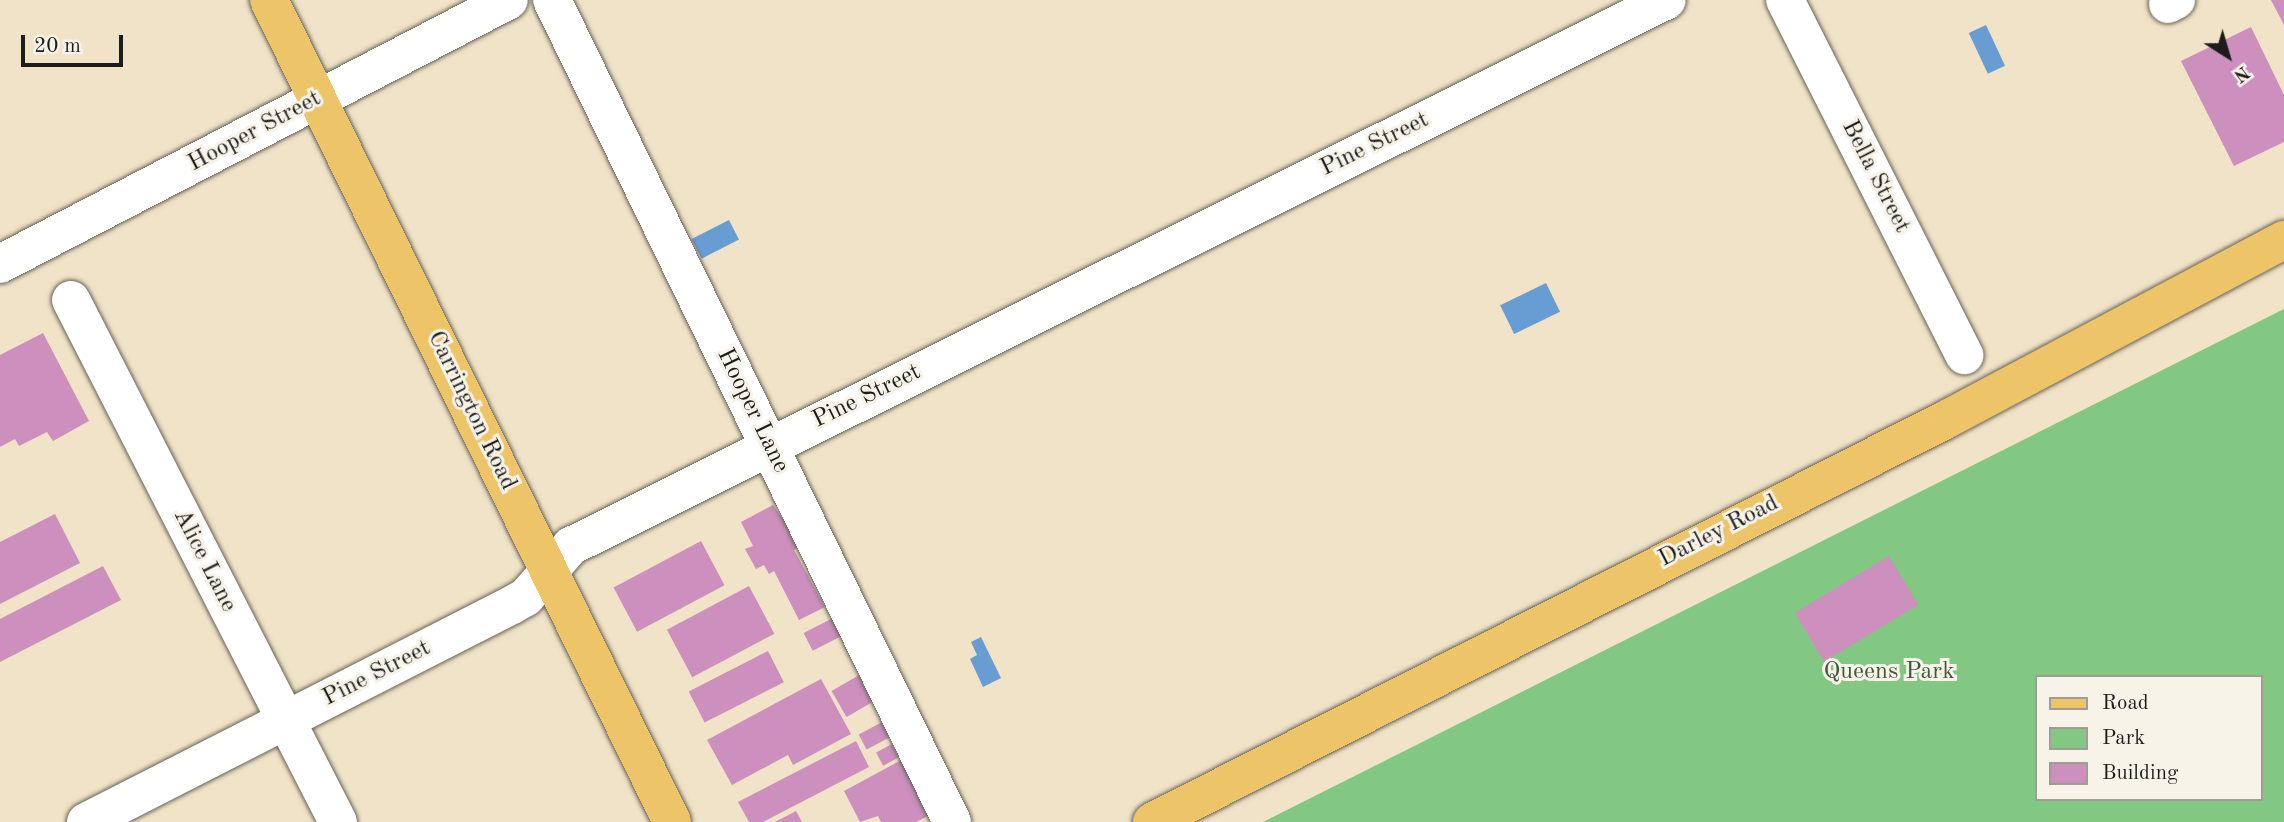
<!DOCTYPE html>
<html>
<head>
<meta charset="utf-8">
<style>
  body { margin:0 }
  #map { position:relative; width:2284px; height:822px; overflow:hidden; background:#f1e3c7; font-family:"Old Standard TT",serif }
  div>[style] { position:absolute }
  .green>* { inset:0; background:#83c882 }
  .water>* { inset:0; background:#689dd4; transform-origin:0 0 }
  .building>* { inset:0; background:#cc8fbe; transform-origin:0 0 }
  .roads { filter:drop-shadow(0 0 2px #676258) drop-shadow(0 0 2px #676258) }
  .minor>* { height:38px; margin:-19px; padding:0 19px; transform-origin:19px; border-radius:19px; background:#fff }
  .major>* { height:38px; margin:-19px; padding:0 19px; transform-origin:19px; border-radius:19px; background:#eec469 }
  span { translate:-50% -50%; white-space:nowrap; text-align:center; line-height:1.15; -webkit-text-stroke:6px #f7f3e8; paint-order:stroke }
  .street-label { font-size:24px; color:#1c1c1c }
  .park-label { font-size:24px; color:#405840 }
  .legend { position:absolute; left:2035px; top:675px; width:228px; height:126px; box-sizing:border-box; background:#f7f3e8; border:2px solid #9f9d96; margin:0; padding:9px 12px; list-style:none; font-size:21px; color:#1c1c1c }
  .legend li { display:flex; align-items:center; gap:14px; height:35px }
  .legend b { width:35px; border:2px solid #9f9d96 }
  .north { position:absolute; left:2193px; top:21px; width:70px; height:70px; -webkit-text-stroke:5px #f7f3e8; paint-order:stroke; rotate:143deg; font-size:19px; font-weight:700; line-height:28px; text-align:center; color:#1c1c1c }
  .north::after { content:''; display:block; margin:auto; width:24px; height:32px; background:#1c1c1c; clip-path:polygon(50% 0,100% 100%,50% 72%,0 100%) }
  .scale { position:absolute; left:21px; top:35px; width:102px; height:32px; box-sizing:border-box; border:4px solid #1c1c1c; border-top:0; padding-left:9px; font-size:21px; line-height:24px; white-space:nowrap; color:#1c1c1c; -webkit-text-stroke:5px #f7f3e8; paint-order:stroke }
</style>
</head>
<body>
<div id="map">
  <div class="green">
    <div style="clip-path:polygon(evenodd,2284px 309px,2284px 822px,1263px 822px,2284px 309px,2037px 677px,2261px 677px,2261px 799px,2037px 799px,2037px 677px)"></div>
  </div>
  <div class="water">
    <div style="left:1986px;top:25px;width:45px;height:19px;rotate:65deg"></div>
    <div style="left:729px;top:220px;width:22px;height:42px;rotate:63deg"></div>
    <div style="left:1546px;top:283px;width:32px;height:51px;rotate:64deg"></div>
    <div style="clip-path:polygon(981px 637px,1001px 678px,983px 687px,970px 659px,977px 655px,971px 642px)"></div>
  </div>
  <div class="building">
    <div style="clip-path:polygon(2271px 0,2284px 0,2284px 25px)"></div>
    <div style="clip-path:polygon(2251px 27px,2284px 95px,2284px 142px,2234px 166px,2181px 61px)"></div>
    <div style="clip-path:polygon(43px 333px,89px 421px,53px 441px,47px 432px,19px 446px,15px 439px,0 447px,0 355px)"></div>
    <div style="clip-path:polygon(773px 505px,801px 546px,794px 550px,825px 607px,799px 620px,774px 571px,769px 574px,764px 565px,756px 569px,745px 549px,753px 546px,741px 522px)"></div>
    <div style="clip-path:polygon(55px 514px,80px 563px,0 604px,0 542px)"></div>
    <div style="left:701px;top:541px;width:50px;height:99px;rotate:62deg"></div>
    <div style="left:1889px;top:556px;width:57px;height:110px;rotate:59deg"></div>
    <div style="clip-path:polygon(103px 566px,121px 600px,0 662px,0 619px)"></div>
    <div style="left:749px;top:586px;width:54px;height:93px;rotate:62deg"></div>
    <div style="left:833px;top:618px;width:20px;height:33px;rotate:63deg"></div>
    <div style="left:768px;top:651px;width:35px;height:89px;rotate:63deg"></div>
    <div style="left:861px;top:674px;width:30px;height:34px;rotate:60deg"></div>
    <div style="clip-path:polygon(821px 679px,851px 734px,793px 765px,788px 755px,732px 785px,707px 740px)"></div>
    <div style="left:886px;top:720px;width:17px;height:31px;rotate:62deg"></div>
    <div style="clip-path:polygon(856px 741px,869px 767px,763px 822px,749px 822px,738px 802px)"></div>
    <div style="left:892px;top:744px;width:15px;height:18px;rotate:62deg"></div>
    <div style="clip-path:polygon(905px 758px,934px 813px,916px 822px,881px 822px,878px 816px,860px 822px,844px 791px)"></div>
    <div style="clip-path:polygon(796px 811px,802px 822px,775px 822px)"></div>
  </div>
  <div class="roads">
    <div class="minor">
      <div style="left:552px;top:0;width:914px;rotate:64.05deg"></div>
      <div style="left:1785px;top:0;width:398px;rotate:63.2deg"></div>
      <div style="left:2168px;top:4px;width:9px;rotate:-27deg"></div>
      <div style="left:0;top:264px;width:573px;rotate:-27.41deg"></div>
      <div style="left:71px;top:300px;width:586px;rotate:62.91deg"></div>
      <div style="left:86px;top:822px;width:478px;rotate:-27deg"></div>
      <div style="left:512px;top:605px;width:16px;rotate:-30deg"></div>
      <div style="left:526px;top:597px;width:68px;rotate:-48.6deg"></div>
      <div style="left:571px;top:546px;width:1224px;rotate:-26.48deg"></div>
    </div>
    <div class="major">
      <div style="left:269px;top:0;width:915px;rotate:63.88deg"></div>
      <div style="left:1152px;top:822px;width:891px;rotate:-26.88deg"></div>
      <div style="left:1947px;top:419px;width:382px;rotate:-28deg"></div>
    </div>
  </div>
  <div class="street-label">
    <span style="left:255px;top:132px;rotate:-28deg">Hooper Street</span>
    <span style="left:1375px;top:145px;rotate:-26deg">Pine Street</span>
    <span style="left:1875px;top:177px;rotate:63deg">Bella Street</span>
    <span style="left:867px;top:397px;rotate:-26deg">Pine Street</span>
    <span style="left:471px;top:411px;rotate:64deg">Carrington Road</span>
    <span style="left:752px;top:411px;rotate:64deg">Hooper Lane</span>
    <span style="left:1719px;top:532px;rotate:-27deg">Darley Road</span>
    <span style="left:204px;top:561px;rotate:63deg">Alice Lane</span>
    <span style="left:377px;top:674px;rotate:-27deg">Pine Street</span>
  </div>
  <div class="park-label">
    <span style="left:1889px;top:673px">Queens Park</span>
  </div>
  <ul class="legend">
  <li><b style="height:9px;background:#eec469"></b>Road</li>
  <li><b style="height:19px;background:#83c882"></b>Park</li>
  <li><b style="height:19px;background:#cc8fbe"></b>Building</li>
  </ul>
  <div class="north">N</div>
  <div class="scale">20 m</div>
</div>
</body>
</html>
